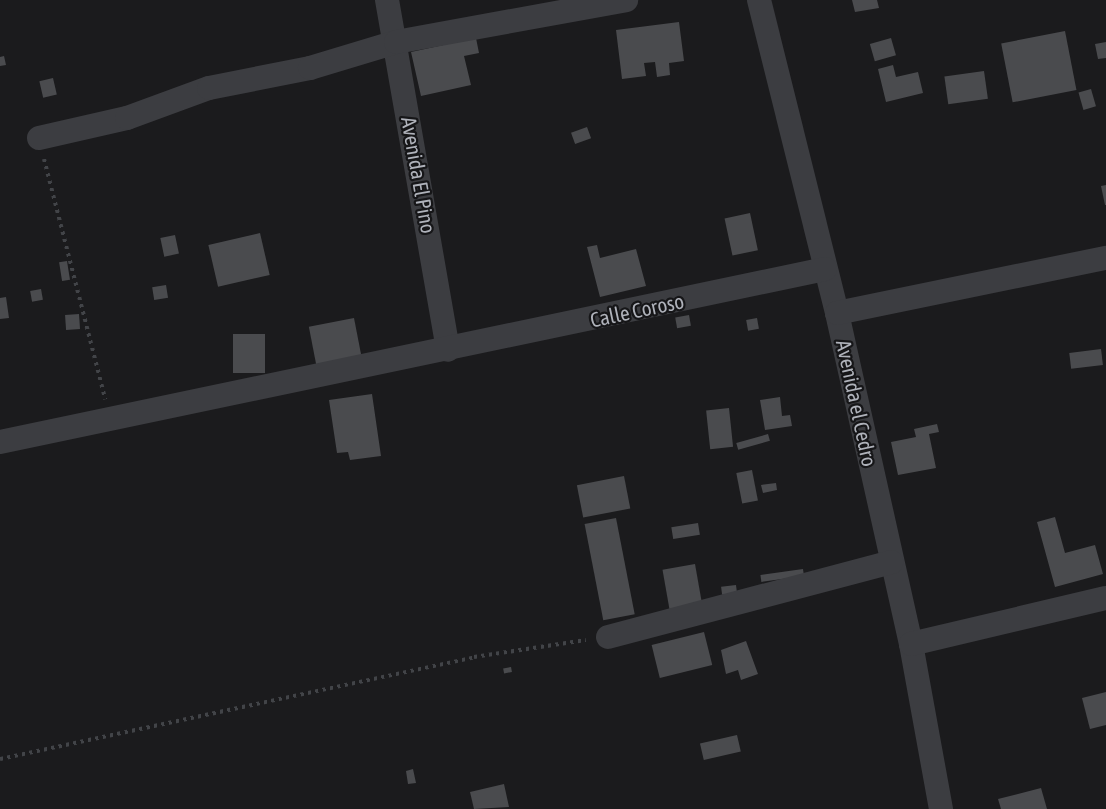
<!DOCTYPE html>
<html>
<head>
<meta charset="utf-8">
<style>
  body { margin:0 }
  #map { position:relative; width:1106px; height:809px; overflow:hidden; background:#1b1b1d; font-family:"Asap Condensed",sans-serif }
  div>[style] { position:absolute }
  .building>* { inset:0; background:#4a4b4e; transform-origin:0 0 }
  .path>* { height:4px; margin-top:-2px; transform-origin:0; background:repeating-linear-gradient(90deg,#424448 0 3px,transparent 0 7.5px) }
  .minor>* { height:24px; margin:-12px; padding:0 12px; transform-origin:12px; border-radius:12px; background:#3c3d41 }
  span { translate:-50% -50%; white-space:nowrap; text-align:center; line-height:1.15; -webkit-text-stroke:4.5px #161618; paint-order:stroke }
  .street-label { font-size:21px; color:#afb2ba }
</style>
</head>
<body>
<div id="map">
  <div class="building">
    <div style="clip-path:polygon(852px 0,877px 0,879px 8px,855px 12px)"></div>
    <div style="clip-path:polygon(679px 22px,684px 61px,669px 63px,670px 75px,657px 77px,655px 62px,644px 63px,646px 76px,622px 79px,616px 30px)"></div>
    <div style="left:1065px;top:31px;width:60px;height:65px;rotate:79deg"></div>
    <div style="clip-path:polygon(476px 38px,479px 53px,464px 56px,471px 85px,421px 96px,411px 52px)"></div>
    <div style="left:891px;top:38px;width:18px;height:22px;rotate:74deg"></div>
    <div style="clip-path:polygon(1106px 42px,1106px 58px,1098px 59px,1095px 44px)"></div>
    <div style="clip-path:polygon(4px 56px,6px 65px,0 66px,0 57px)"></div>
    <div style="clip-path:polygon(893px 65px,896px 77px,918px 72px,923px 93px,886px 102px,878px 69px)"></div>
    <div style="left:984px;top:71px;width:28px;height:40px;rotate:82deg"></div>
    <div style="left:53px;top:78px;width:17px;height:14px;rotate:77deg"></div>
    <div style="left:1091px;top:89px;width:18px;height:13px;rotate:74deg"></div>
    <div style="left:587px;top:127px;width:12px;height:17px;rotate:70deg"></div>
    <div style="clip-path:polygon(1106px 185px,1106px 205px,1105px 205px,1101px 186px)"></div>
    <div style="left:750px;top:213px;width:38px;height:26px;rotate:78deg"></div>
    <div style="left:260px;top:233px;width:43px;height:53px;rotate:77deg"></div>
    <div style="left:175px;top:235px;width:19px;height:15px;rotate:78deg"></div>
    <div style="clip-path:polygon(597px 245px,600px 258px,636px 249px,646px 286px,600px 297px,587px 247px)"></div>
    <div style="left:67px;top:261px;width:19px;height:8px;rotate:81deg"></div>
    <div style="left:166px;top:285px;width:13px;height:14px;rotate:81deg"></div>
    <div style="left:41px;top:289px;width:11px;height:11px;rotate:80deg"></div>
    <div style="clip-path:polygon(6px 297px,9px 318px,0 319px,0 298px)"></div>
    <div style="left:79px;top:314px;width:15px;height:14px;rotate:86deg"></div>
    <div style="left:689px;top:315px;width:11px;height:14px;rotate:80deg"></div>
    <div style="left:354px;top:318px;width:41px;height:46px;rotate:79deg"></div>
    <div style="left:757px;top:318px;width:11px;height:11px;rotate:80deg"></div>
    <div style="left:233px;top:334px;width:32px;height:39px"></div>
    <div style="left:1101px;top:349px;width:16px;height:32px;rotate:83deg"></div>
    <div style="clip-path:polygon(372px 394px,381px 456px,350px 460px,348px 452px,337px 453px,329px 400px)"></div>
    <div style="clip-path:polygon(780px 397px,782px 416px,790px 415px,792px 426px,765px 430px,760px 400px)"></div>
    <div style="left:729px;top:408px;width:39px;height:23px;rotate:84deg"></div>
    <div style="clip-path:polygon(937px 424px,939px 432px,929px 434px,936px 468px,898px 475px,891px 442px,916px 437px,914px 429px)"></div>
    <div style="left:768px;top:434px;width:7px;height:33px;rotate:74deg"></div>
    <div style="left:752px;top:470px;width:31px;height:16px;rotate:79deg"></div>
    <div style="left:624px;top:476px;width:33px;height:48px;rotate:79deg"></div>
    <div style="clip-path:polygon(776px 483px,777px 490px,763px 493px,761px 485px)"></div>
    <div style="clip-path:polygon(1055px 517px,1065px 553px,1095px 545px,1103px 574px,1055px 587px,1037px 522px)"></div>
    <div style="left:616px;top:518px;width:98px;height:32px;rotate:79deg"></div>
    <div style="left:698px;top:523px;width:12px;height:27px;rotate:81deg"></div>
    <div style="left:695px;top:564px;width:42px;height:33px;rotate:80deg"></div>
    <div style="left:803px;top:569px;width:7px;height:43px;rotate:82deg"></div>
    <div style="left:736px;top:585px;width:8px;height:15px;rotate:83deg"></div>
    <div style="left:704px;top:632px;width:34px;height:54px;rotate:76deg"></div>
    <div style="clip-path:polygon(746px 641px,758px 674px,741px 680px,738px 670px,726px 674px,721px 650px)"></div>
    <div style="left:511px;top:667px;width:5px;height:8px;rotate:79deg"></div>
    <div style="clip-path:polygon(1106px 692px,1106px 725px,1090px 729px,1082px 698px)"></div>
    <div style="left:737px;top:735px;width:17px;height:38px;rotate:77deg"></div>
    <div style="clip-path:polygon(413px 769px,416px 783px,408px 784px,406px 771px)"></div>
    <div style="clip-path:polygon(504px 784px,509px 807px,474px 809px,470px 792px)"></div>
    <div style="clip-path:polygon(1041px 788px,1047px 809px,1001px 809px,998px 799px)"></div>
  </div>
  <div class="path">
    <div style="left:44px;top:159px;width:248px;rotate:75.7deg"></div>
    <div style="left:0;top:759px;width:485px;rotate:-12.1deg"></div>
    <div style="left:474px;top:657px;width:113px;rotate:-8.6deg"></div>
  </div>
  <div class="minor">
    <div style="left:387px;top:0;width:355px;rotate:80.1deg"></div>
    <div style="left:759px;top:0;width:323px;rotate:76deg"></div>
    <div style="left:837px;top:313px;width:339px;rotate:77.4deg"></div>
    <div style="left:911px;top:644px;width:168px;rotate:79.7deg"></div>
    <div style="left:39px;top:138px;width:90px;rotate:-12.8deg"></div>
    <div style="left:127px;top:118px;width:87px;rotate:-20.1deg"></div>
    <div style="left:209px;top:88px;width:103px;rotate:-11.2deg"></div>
    <div style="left:310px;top:68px;width:90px;rotate:-16.8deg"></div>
    <div style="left:396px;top:42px;width:234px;rotate:-10.3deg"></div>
    <div style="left:837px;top:313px;width:275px;rotate:-11.6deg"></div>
    <div style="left:0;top:442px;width:843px;rotate:-11.84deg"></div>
    <div style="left:608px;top:637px;width:293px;rotate:-14.8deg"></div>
    <div style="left:911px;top:644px;width:200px;rotate:-13.3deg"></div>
  </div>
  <div class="street-label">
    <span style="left:419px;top:175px;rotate:80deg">Avenida El Pino</span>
    <span style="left:637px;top:310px;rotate:-12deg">Calle Coroso</span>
    <span style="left:857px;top:403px;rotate:78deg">Avenida el Cedro</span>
  </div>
</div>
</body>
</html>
